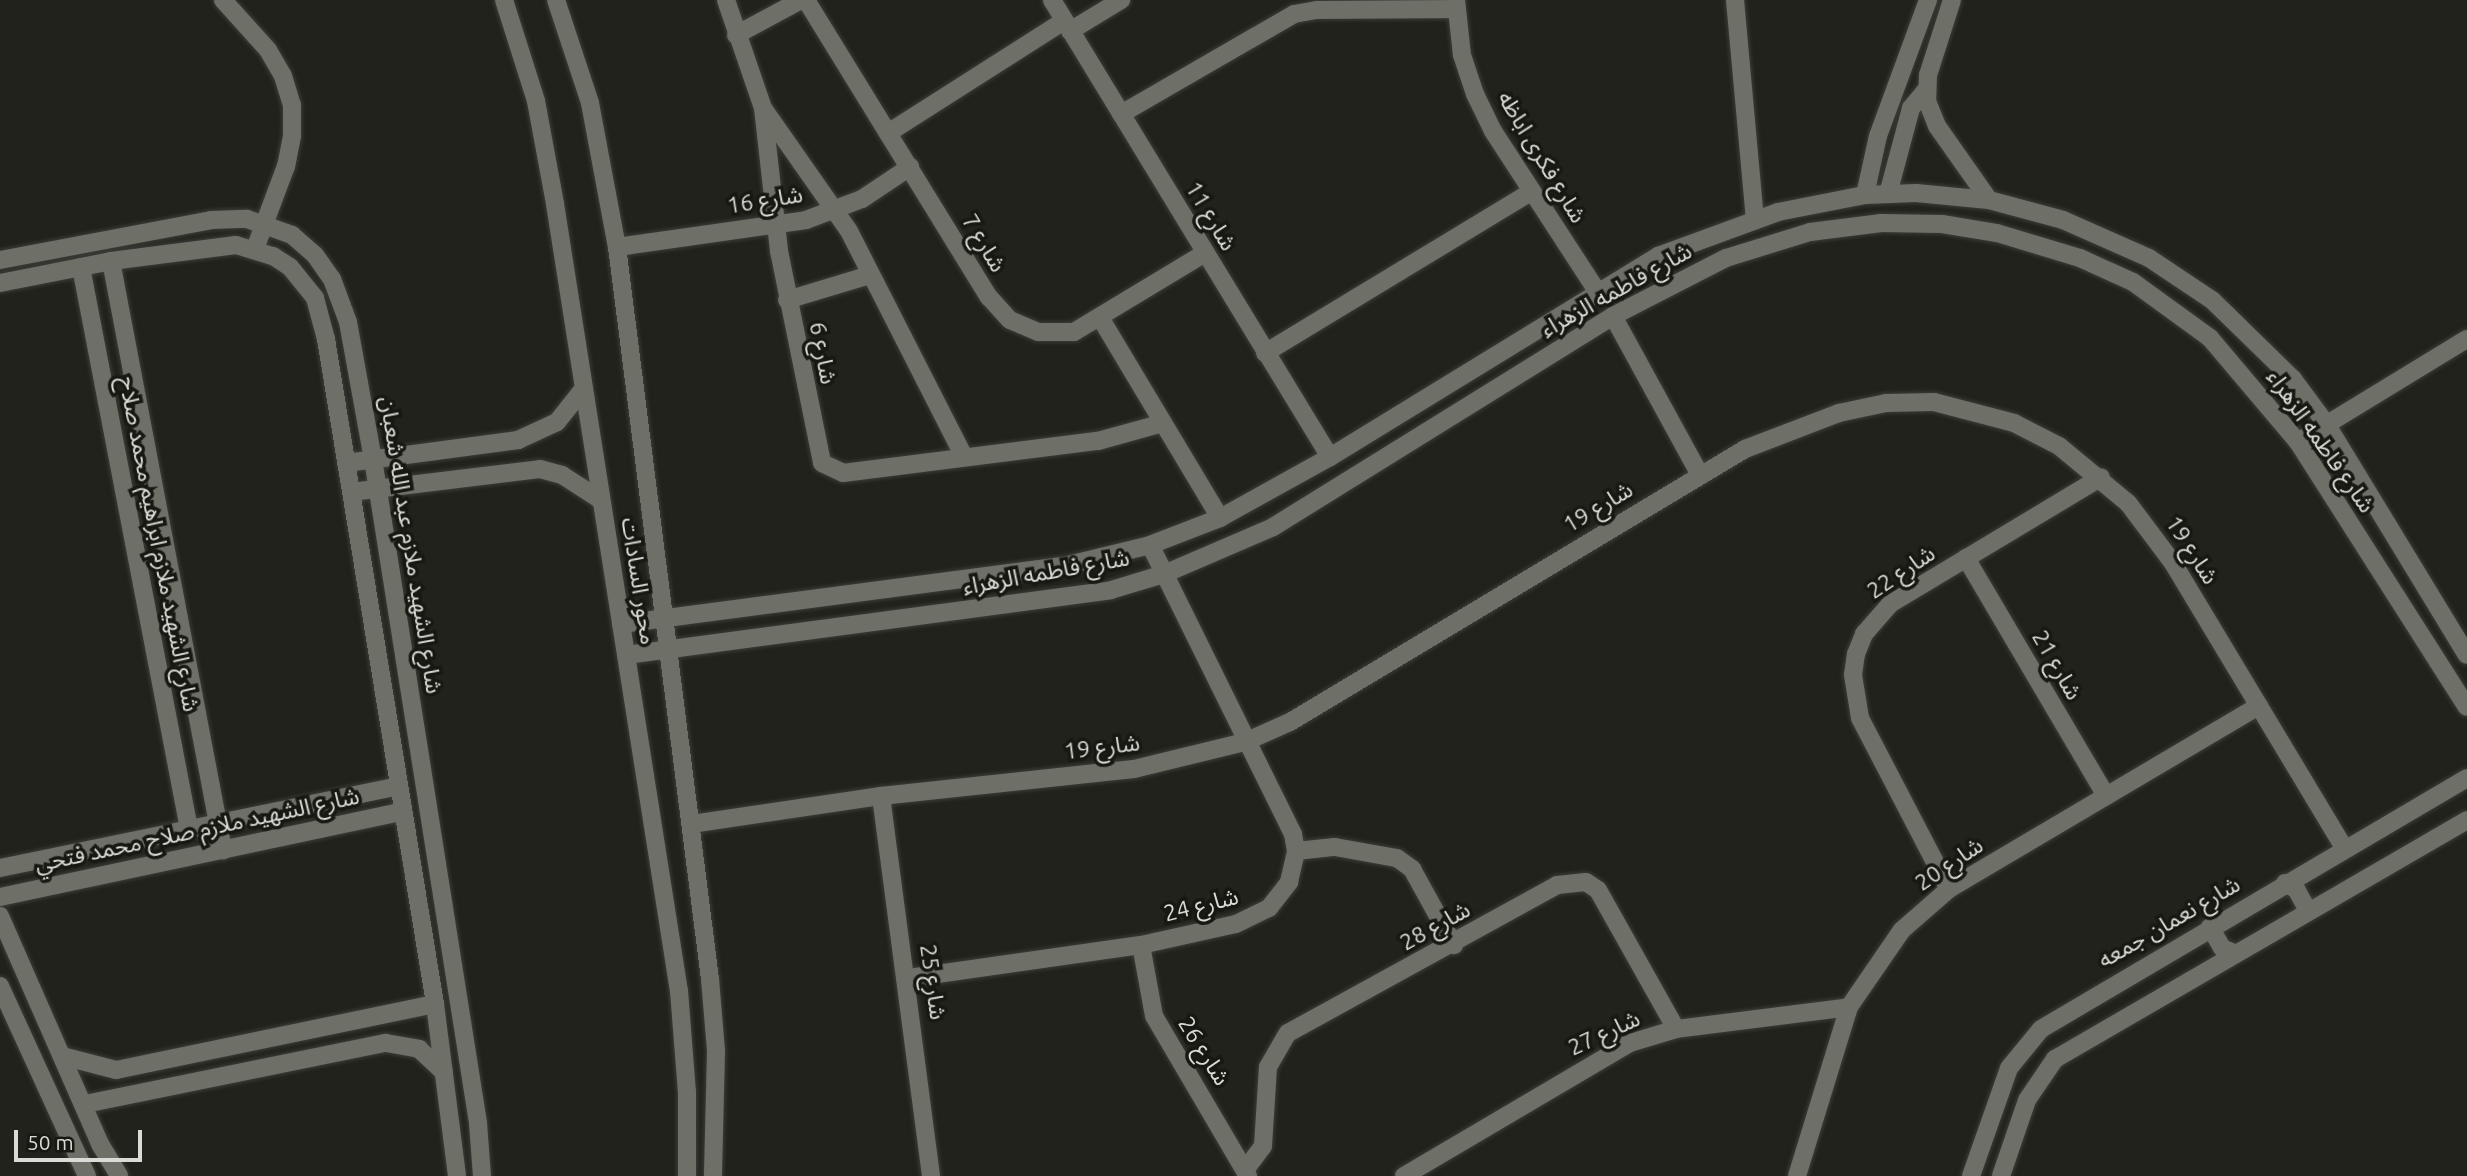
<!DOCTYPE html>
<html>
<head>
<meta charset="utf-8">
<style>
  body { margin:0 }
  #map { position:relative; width:2467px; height:1176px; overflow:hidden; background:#20221b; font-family:Ubuntu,"Noto Sans Arabic",sans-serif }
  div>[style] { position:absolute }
  .roads { filter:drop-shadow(0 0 2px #3c3d38) drop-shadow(0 0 2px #3c3d38) }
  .minor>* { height:18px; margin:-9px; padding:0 9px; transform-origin:9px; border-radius:9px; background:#6e7068 }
  .tertiary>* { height:18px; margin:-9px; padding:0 9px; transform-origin:9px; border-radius:9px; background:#6e7068 }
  span { translate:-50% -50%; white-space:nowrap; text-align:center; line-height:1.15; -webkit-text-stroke:7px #171812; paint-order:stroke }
  .street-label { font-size:23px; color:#dadbd6 }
  .scale { position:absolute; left:14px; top:1130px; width:128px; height:32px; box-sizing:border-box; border:4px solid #dadbd6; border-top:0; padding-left:9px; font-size:21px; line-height:24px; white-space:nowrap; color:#dadbd6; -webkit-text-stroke:5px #171812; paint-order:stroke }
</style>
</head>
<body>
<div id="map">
  <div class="roads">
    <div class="minor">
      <div style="left:223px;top:0;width:67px;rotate:48deg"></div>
      <div style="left:268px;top:50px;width:30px;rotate:60deg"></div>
      <div style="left:283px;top:76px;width:30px;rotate:73deg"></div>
      <div style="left:292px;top:105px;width:31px;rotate:90deg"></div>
      <div style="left:292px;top:136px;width:31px;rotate:101deg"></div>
      <div style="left:286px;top:166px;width:89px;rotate:110.5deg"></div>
      <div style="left:726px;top:0;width:114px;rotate:71.1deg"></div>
      <div style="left:763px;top:108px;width:144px;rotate:83.6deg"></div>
      <div style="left:779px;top:251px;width:216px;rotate:78.5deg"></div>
      <div style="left:822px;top:463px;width:23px;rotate:25deg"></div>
      <div style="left:843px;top:473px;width:257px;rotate:-7.2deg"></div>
      <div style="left:1098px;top:441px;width:67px;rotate:-15.5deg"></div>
      <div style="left:806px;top:0;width:349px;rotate:58.4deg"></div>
      <div style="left:989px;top:297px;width:31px;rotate:48deg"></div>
      <div style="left:1010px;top:320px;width:30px;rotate:23deg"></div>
      <div style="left:1038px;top:332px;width:36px"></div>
      <div style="left:1074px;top:332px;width:153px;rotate:-31.1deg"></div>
      <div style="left:1052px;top:0;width:535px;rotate:58.69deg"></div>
      <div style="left:1456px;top:0;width:55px;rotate:83.8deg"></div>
      <div style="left:1462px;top:55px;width:41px;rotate:71.6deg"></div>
      <div style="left:1475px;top:94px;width:41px;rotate:64.1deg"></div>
      <div style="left:1493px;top:131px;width:191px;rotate:57deg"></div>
      <div style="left:1735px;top:0;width:219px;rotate:84.8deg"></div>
      <div style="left:1952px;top:0;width:79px;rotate:107.7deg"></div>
      <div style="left:1928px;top:75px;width:26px;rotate:92deg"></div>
      <div style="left:1927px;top:101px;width:27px;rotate:68deg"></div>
      <div style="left:1937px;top:126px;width:90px;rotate:54.9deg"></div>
      <div style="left:1070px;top:31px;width:60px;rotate:-31.3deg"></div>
      <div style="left:736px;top:35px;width:74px;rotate:-28.3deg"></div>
      <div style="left:765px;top:111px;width:146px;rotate:55deg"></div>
      <div style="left:849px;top:231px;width:251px;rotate:63deg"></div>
      <div style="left:1121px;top:114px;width:200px;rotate:-30deg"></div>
      <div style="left:1294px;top:14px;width:23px;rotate:-10deg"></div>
      <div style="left:1317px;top:10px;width:139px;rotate:-0.4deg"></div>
      <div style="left:888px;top:133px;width:209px;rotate:-32.5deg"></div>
      <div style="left:1888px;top:194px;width:89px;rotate:-75deg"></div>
      <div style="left:1911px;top:108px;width:23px;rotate:-50deg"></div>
      <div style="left:1865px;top:195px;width:60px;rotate:-77.6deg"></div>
      <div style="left:1878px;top:136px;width:145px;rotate:-69.8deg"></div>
      <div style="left:617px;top:247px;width:191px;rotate:-8.1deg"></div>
      <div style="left:806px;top:220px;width:60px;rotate:-20.6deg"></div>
      <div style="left:862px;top:199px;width:58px;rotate:-33.7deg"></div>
      <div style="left:0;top:260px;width:215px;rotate:-10.7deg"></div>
      <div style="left:211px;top:220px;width:36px;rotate:-2deg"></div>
      <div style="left:247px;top:219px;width:48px;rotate:19.6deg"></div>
      <div style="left:292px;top:235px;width:30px;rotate:41deg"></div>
      <div style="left:315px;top:255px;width:29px;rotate:55deg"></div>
      <div style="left:332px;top:279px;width:46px;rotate:69.6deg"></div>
      <div style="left:348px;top:322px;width:139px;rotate:79.7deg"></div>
      <div style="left:373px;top:459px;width:672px;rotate:81.01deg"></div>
      <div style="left:478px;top:1123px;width:53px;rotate:85.7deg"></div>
      <div style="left:111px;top:261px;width:600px;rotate:79.23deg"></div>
      <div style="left:81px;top:267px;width:572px;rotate:79.12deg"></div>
      <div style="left:0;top:283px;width:113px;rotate:-11.2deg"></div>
      <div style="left:111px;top:261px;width:126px;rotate:-7.3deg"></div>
      <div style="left:236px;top:245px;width:39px;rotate:17deg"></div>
      <div style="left:273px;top:256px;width:20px;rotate:33deg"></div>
      <div style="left:290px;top:267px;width:40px;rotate:51deg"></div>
      <div style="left:315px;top:298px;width:42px;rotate:75deg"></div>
      <div style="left:326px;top:339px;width:674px;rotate:80.69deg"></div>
      <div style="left:435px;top:1004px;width:173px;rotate:82.7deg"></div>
      <div style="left:787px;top:300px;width:87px;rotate:-16.8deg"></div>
      <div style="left:1613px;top:316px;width:181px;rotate:61.3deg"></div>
      <div style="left:1101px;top:319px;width:232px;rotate:59.1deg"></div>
      <div style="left:1265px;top:353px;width:312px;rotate:-31.2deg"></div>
      <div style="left:2298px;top:442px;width:198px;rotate:-31.4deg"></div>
      <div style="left:346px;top:463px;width:174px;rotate:-7.6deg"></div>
      <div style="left:518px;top:440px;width:43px;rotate:-24.8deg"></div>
      <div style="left:557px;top:422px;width:43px;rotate:-51.5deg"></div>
      <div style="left:351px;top:492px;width:190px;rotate:-6.9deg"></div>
      <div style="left:540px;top:469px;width:23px;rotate:15deg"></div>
      <div style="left:562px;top:475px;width:46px;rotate:32.7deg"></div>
      <div style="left:1966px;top:558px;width:276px;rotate:59.5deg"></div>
      <div style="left:621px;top:624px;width:447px;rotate:-7.5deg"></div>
      <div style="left:1064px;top:566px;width:89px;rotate:-13.7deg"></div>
      <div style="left:1150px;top:545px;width:75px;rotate:-21.1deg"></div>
      <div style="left:1220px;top:518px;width:126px;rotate:-29deg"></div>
      <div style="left:1330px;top:457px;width:385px;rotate:-31.5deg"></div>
      <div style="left:1658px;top:256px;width:128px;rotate:-20.1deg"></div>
      <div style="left:1778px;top:212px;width:89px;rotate:-11.1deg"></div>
      <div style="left:1865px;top:195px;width:51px;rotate:-2.2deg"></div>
      <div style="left:1916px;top:193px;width:73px;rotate:5.5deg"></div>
      <div style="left:1989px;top:200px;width:77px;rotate:15.1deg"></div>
      <div style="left:2063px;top:220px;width:94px;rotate:23.8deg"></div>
      <div style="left:2149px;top:258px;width:76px;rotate:33.7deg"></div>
      <div style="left:2212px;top:300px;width:113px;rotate:44.3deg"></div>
      <div style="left:2293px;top:379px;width:57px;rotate:53.5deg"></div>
      <div style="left:2327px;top:425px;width:269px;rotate:58.7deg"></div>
      <div style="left:626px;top:655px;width:489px;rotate:-7.6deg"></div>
      <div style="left:1111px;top:590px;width:55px;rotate:-16.8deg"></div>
      <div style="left:1164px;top:574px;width:119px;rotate:-23.3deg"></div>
      <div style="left:1273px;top:527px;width:400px;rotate:-31.8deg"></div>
      <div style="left:1613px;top:316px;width:127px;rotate:-27.2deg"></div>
      <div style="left:1726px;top:258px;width:88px;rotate:-17.2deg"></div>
      <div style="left:1810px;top:232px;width:72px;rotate:-7.2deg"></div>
      <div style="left:1881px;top:223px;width:61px;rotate:0.9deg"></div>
      <div style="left:1942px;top:224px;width:56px;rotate:9.3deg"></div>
      <div style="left:1997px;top:233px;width:87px;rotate:16.8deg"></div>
      <div style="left:2080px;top:258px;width:58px;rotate:24.4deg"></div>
      <div style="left:2133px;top:282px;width:95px;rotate:36deg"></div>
      <div style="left:2210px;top:338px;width:136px;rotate:49.8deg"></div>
      <div style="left:2298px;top:442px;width:314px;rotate:57.5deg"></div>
      <div style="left:881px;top:796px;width:383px;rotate:82.5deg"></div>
      <div style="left:691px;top:824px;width:192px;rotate:-8.4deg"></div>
      <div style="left:881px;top:796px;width:254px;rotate:-6.1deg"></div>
      <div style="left:1134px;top:769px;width:114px;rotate:-13.7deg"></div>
      <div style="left:1245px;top:742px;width:49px;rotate:-24deg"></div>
      <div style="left:1290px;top:722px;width:531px;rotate:-30.96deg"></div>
      <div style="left:1745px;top:449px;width:101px;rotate:-21deg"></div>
      <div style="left:1839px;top:413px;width:48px;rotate:-12deg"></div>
      <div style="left:1886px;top:403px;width:48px;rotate:-1.2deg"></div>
      <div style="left:1934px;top:402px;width:83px;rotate:14.7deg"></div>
      <div style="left:2014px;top:423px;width:51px;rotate:27.1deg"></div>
      <div style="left:2059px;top:446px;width:89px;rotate:39.6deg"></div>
      <div style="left:2128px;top:503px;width:75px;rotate:53.1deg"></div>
      <div style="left:2173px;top:563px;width:332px;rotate:59deg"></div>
      <div style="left:1296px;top:851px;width:39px;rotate:-6deg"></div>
      <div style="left:1335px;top:847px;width:63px;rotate:10.1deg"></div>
      <div style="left:1397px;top:858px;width:19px;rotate:36deg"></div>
      <div style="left:1412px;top:869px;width:87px;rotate:61.1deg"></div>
      <div style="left:0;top:868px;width:407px;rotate:-11.6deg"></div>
      <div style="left:2285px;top:883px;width:13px;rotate:29deg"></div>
      <div style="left:2296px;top:889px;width:25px;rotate:61deg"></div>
      <div style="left:1949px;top:889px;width:193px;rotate:-117.5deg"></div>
      <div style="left:1860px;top:718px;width:44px;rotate:-99.2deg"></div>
      <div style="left:1853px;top:675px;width:21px;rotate:-82deg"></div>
      <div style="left:1856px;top:654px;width:22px;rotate:-68deg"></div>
      <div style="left:1864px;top:634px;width:40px;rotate:-49deg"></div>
      <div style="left:1890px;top:604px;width:246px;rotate:-31deg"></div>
      <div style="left:0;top:897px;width:412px;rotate:-12deg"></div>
      <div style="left:0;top:916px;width:249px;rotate:66.3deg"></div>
      <div style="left:100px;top:1144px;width:37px;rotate:59deg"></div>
      <div style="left:2210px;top:927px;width:24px;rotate:60deg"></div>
      <div style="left:2222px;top:948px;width:13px;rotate:23deg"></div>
      <div style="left:1141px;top:945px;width:72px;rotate:79.6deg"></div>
      <div style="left:1154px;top:1016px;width:186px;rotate:59.6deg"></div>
      <div style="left:909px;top:978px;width:234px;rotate:-8.1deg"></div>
      <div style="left:1141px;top:945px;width:97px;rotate:-12.5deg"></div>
      <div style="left:1236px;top:924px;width:37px;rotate:-26deg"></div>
      <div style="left:1269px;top:908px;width:33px;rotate:-52deg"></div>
      <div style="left:1289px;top:882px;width:32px;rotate:-77deg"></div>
      <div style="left:1296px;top:851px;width:17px;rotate:-100deg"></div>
      <div style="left:1293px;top:834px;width:322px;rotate:-116.3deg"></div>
      <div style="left:0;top:986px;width:209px;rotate:65.4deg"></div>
      <div style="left:62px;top:1056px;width:56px;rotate:14.5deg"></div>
      <div style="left:116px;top:1070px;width:326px;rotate:-11.7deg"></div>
      <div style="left:85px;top:1104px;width:307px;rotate:-11.5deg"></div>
      <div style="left:386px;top:1043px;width:34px;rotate:10deg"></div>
      <div style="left:419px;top:1049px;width:34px;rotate:43deg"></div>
      <div style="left:1245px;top:1170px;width:30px;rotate:-53deg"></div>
      <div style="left:1263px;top:1146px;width:79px;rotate:-86.4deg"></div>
      <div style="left:1268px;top:1067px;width:39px;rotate:-60deg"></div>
      <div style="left:1288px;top:1033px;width:307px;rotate:-28.8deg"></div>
      <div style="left:1557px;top:885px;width:29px;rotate:-6deg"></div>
      <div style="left:1586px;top:882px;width:14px;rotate:34deg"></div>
      <div style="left:1598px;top:890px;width:159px;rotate:60.7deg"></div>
      <div style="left:1404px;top:1176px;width:262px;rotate:-30.5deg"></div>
      <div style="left:1630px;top:1043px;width:48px;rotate:-16.9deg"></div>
      <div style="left:1676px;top:1029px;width:174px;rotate:-7.2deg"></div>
      <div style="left:1797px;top:1176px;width:177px;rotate:-72.9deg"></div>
      <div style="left:1849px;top:1007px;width:93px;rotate:-55.5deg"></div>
      <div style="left:1902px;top:930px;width:62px;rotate:-41.1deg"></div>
      <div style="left:1949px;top:889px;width:360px;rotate:-30.6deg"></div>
      <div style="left:1971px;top:1176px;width:114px;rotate:-70.6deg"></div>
      <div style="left:2009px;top:1068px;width:50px;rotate:-50.6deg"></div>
      <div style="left:2041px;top:1029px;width:494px;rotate:-30.5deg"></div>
      <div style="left:2001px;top:1176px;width:80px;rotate:-71.1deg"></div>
      <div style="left:2027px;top:1100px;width:50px;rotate:-55.7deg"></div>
      <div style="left:2055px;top:1059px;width:476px;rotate:-30.1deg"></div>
    </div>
    <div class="tertiary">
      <div style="left:504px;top:0;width:106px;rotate:72.4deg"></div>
      <div style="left:536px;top:101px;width:105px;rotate:79.5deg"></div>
      <div style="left:555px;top:204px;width:797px;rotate:81.05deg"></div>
      <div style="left:679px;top:991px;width:101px;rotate:85.5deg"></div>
      <div style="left:687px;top:1092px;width:84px;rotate:90deg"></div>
      <div style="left:556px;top:0;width:108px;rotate:71.7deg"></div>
      <div style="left:590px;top:103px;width:147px;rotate:79.4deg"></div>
      <div style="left:617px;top:247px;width:738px;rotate:82.76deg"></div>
      <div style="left:710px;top:979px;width:72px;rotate:85.2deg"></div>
      <div style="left:716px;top:1051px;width:125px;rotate:91.4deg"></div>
    </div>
  </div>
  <div class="street-label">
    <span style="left:1542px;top:157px;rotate:59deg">شارع فكرى اباظه</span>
    <span style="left:765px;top:200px;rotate:-9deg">شارع 16</span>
    <span style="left:1211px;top:216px;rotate:59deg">شارع 11</span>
    <span style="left:984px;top:243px;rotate:59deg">شارع 7</span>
    <span style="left:1616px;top:290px;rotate:-29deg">شارع فاطمه الزهراء</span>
    <span style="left:823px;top:353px;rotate:79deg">شارع 6</span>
    <span style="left:2321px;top:441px;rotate:55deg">شارع فاطمه الزهراء</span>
    <span style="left:1598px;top:507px;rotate:-31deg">شارع 19</span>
    <span style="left:159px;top:544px;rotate:79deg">شارع الشهيد ملازم ابراهيم محمد صلاح</span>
    <span style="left:411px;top:545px;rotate:81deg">شارع الشهيد ملازم عبد الله شعبان</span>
    <span style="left:2192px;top:550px;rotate:57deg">شارع 19</span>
    <span style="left:1046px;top:572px;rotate:-10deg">شارع فاطمه الزهراء</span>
    <span style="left:1901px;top:572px;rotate:-34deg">شارع 22</span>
    <span style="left:639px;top:581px;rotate:81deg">محور السادات</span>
    <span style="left:2057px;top:665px;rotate:60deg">شارع 21</span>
    <span style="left:1102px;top:747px;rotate:-7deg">شارع 19</span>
    <span style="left:197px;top:830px;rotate:-12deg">شارع الشهيد ملازم صلاح محمد فتحي</span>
    <span style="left:1949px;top:864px;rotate:-34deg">شارع 20</span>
    <span style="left:1201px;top:905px;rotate:-14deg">شارع 24</span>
    <span style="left:2169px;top:922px;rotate:-30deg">شارع نعمان جمعه</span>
    <span style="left:1435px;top:926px;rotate:-29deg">شارع 28</span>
    <span style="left:933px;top:982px;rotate:82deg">شارع 25</span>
    <span style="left:1604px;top:1033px;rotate:-25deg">شارع 27</span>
    <span style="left:1204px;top:1051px;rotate:58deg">شارع 26</span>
  </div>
  <div class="scale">50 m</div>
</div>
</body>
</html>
